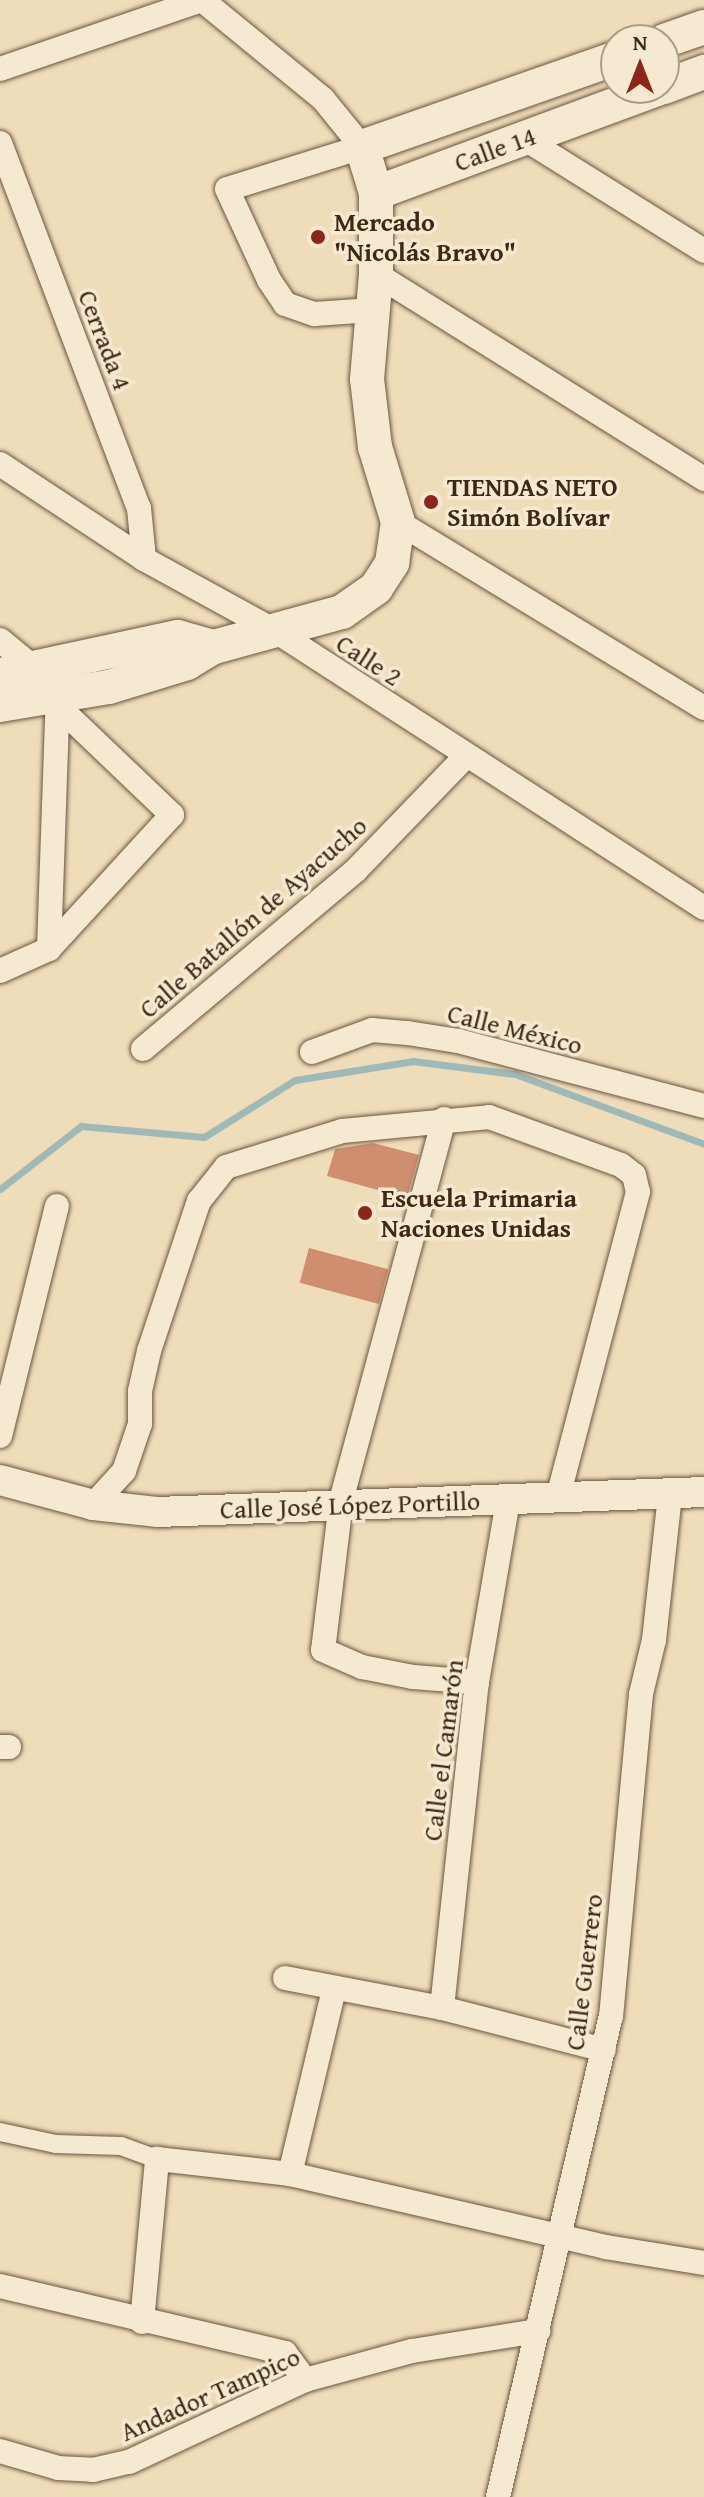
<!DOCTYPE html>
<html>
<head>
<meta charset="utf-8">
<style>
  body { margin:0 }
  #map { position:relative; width:704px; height:2497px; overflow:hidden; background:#efddb9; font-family:"Gentium Book Plus",serif }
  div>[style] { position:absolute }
  .stream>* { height:7px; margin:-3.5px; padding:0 3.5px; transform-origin:3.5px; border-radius:3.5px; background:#9dbab9 }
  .building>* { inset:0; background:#d08e70; transform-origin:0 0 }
  .roads { filter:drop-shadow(0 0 2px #6c553f) drop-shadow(0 0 2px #6c553f) }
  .pedestrian>* { height:18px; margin:-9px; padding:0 9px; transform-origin:9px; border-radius:9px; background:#f5e9d2 }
  .minor>* { height:24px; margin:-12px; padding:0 12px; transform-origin:12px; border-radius:12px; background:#f5e9d2 }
  .tertiary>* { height:30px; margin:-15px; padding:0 15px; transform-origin:15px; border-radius:15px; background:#f5e9d2 }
  .secondary>* { height:34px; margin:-17px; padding:0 17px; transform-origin:17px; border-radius:17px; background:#f5e9d2 }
  .dots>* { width:22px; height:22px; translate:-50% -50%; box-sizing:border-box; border:4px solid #f5e9d2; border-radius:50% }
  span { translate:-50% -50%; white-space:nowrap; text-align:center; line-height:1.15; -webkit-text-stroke:7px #f5e9d2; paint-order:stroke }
  .street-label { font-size:26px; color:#402816 }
  .poi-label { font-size:26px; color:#402816; font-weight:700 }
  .left { translate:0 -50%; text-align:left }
  .north { position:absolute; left:600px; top:24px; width:80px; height:80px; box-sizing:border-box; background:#f5e9d2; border:2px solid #ad9c87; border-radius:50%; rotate:0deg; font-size:22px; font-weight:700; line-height:32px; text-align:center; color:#402816 }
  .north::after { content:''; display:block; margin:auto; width:28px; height:36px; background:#8f2418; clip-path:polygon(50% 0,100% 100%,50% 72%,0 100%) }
</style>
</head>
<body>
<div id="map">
  <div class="stream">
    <div style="left:0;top:1189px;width:103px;rotate:-37.9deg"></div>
    <div style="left:81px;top:1126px;width:123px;rotate:5.1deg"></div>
    <div style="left:204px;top:1137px;width:107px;rotate:-32.1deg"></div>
    <div style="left:295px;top:1080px;width:120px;rotate:-9.1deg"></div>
    <div style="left:413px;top:1061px;width:103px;rotate:7.3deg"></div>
    <div style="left:515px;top:1074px;width:202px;rotate:20.3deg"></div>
  </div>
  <div class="building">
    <div style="clip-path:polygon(373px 1143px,419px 1155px,407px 1198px,327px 1176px,335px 1149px)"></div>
    <div style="left:309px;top:1248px;width:82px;height:36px;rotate:15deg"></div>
  </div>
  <div class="roads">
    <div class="pedestrian">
      <div style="left:0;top:2132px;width:57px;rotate:12.1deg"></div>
      <div style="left:56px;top:2144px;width:65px;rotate:1.8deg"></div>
      <div style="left:121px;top:2146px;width:38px;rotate:20deg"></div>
    </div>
    <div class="minor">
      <div style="left:202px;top:0;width:156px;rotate:39.3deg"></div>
      <div style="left:323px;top:99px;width:62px;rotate:50.9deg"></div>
      <div style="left:362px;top:147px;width:141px;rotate:162.7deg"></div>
      <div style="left:227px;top:189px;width:100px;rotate:65.2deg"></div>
      <div style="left:269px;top:280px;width:29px;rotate:56deg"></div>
      <div style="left:285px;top:304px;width:31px;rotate:19deg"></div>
      <div style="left:314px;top:314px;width:59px;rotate:-3.9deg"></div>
      <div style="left:0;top:69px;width:213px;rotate:-18.9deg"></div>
      <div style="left:525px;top:139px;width:211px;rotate:32deg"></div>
      <div style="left:0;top:143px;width:391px;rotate:69.2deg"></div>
      <div style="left:139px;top:508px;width:51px;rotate:84.4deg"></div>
      <div style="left:376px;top:274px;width:387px;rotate:32deg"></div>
      <div style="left:0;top:464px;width:173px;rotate:33.4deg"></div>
      <div style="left:144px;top:559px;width:152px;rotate:28.8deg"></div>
      <div style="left:277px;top:632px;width:508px;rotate:32.88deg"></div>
      <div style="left:398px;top:522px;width:358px;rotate:31.3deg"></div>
      <div style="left:0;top:640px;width:44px;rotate:39.5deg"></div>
      <div style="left:49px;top:949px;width:252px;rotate:-88deg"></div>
      <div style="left:0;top:971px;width:54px;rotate:-24.2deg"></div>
      <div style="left:49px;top:949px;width:182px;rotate:-47.5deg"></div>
      <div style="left:172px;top:815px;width:158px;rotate:-136.3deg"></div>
      <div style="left:143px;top:1049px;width:278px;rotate:-40deg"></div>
      <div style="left:356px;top:870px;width:157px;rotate:-46deg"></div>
      <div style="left:312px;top:1052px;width:64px;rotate:-20.1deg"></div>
      <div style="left:372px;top:1030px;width:36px;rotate:5deg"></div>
      <div style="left:408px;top:1033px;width:51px;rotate:9.1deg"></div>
      <div style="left:458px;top:1041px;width:254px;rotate:14.8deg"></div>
      <div style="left:444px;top:1119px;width:397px;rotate:105.1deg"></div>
      <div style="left:341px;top:1502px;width:149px;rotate:96.9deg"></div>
      <div style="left:323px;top:1650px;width:43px;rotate:23.6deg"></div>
      <div style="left:362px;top:1667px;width:52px;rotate:11.1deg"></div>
      <div style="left:413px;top:1677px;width:64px;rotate:4.5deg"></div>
      <div style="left:0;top:1436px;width:237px;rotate:-76.1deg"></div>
      <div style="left:93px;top:1505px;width:46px;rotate:-47.6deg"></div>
      <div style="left:124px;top:1471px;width:50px;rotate:-71.2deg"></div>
      <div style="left:140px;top:1424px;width:33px;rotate:-90deg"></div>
      <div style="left:140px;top:1391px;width:41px;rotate:-77.3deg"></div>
      <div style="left:149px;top:1351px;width:158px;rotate:-71.6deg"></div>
      <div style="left:199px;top:1201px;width:43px;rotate:-51.5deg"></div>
      <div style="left:226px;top:1167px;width:121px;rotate:-17.2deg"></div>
      <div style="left:342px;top:1131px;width:148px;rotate:-5.4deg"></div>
      <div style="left:489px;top:1117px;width:140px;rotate:20deg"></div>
      <div style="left:621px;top:1165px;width:16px;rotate:38deg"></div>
      <div style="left:634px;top:1175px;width:17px;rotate:77deg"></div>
      <div style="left:638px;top:1192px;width:316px;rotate:104.7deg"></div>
      <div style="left:0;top:1747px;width:9px"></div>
      <div style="left:285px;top:1978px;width:160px;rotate:10.8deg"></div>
      <div style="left:442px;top:2008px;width:167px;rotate:14.5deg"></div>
      <div style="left:442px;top:2008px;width:328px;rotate:-83.9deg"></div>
      <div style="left:477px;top:1682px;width:184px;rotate:-80.3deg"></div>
      <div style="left:290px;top:2174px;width:190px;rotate:-76.6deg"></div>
      <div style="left:0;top:2286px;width:293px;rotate:13.2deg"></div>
      <div style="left:285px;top:2353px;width:34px;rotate:53deg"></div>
      <div style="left:142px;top:2322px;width:164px;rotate:-84.7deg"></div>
      <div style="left:157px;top:2159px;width:134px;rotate:6.4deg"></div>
      <div style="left:290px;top:2174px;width:324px;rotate:13deg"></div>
      <div style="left:606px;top:2247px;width:99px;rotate:9.3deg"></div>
      <div style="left:0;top:2451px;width:60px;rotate:16.3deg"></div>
      <div style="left:58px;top:2468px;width:35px;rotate:3deg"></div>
      <div style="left:93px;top:2470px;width:37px;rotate:-13deg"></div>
      <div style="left:129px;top:2462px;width:194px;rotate:-25deg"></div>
      <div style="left:305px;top:2380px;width:111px;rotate:-15.2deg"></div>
      <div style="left:412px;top:2351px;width:128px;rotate:-9deg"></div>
      <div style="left:498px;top:2497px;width:493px;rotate:-76.8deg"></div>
      <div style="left:611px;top:2017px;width:324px;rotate:-84.7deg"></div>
      <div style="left:641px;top:1694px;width:56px;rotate:-76.5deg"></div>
      <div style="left:654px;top:1640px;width:147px;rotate:-83.7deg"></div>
    </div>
    <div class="tertiary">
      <div style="left:0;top:1480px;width:96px;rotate:15deg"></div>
      <div style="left:93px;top:1505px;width:64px;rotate:6.2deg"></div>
      <div style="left:157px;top:1512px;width:547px;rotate:-2.09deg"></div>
    </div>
    <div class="secondary">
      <div style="left:664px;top:41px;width:42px;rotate:-19.3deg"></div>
      <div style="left:664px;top:87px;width:43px;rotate:-20.6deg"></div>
      <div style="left:376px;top:193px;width:303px;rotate:-20.3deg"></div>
      <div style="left:0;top:675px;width:182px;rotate:-12.1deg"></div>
      <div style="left:178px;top:637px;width:37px;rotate:16deg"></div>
      <div style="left:0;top:705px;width:110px;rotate:-9.4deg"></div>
      <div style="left:109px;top:687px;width:82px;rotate:-17.1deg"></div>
      <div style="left:187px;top:663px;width:31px;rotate:-31deg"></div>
      <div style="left:214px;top:647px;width:133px;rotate:-15.3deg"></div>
      <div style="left:342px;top:612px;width:42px;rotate:-35.2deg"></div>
      <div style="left:376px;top:588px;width:30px;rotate:-57deg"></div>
      <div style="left:392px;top:563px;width:41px;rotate:-81.7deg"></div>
      <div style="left:398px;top:522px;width:78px;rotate:-107deg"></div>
      <div style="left:375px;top:447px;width:68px;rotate:-96.7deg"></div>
      <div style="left:367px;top:379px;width:105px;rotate:-85.1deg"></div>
      <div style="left:376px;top:274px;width:81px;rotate:-90deg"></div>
      <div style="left:376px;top:193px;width:48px;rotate:-106.9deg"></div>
      <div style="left:362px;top:147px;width:269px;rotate:-19.3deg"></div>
    </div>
  </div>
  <div class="dots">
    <div style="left:318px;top:237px;background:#8f2418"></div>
    <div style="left:431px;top:502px;background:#8f2418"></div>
    <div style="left:365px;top:1213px;background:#8f2418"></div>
  </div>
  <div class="street-label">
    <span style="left:495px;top:149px;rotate:-20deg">Calle 14</span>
    <span style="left:105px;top:340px;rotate:69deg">Cerrada 4</span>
    <span style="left:369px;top:660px;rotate:33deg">Calle 2</span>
    <span style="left:253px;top:917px;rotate:-41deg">Calle Batallón de Ayacucho</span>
    <span style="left:515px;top:1029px;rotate:14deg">Calle México</span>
    <span style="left:350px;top:1505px;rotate:-2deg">Calle José López Portillo</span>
    <span style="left:443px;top:1750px;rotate:-83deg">Calle el Camarón</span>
    <span style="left:584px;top:1972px;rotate:-83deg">Calle Guerrero</span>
    <span style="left:210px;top:2394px;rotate:-24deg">Andador Tampico</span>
  </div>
  <div class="poi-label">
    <span class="left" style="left:334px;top:237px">Mercado<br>"Nicolás Bravo"</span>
    <span class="left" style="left:447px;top:502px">TIENDAS NETO<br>Simón Bolívar</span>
    <span class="left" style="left:381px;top:1213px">Escuela Primaria<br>Naciones Unidas</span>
  </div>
  <div class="north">N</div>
</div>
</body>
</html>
